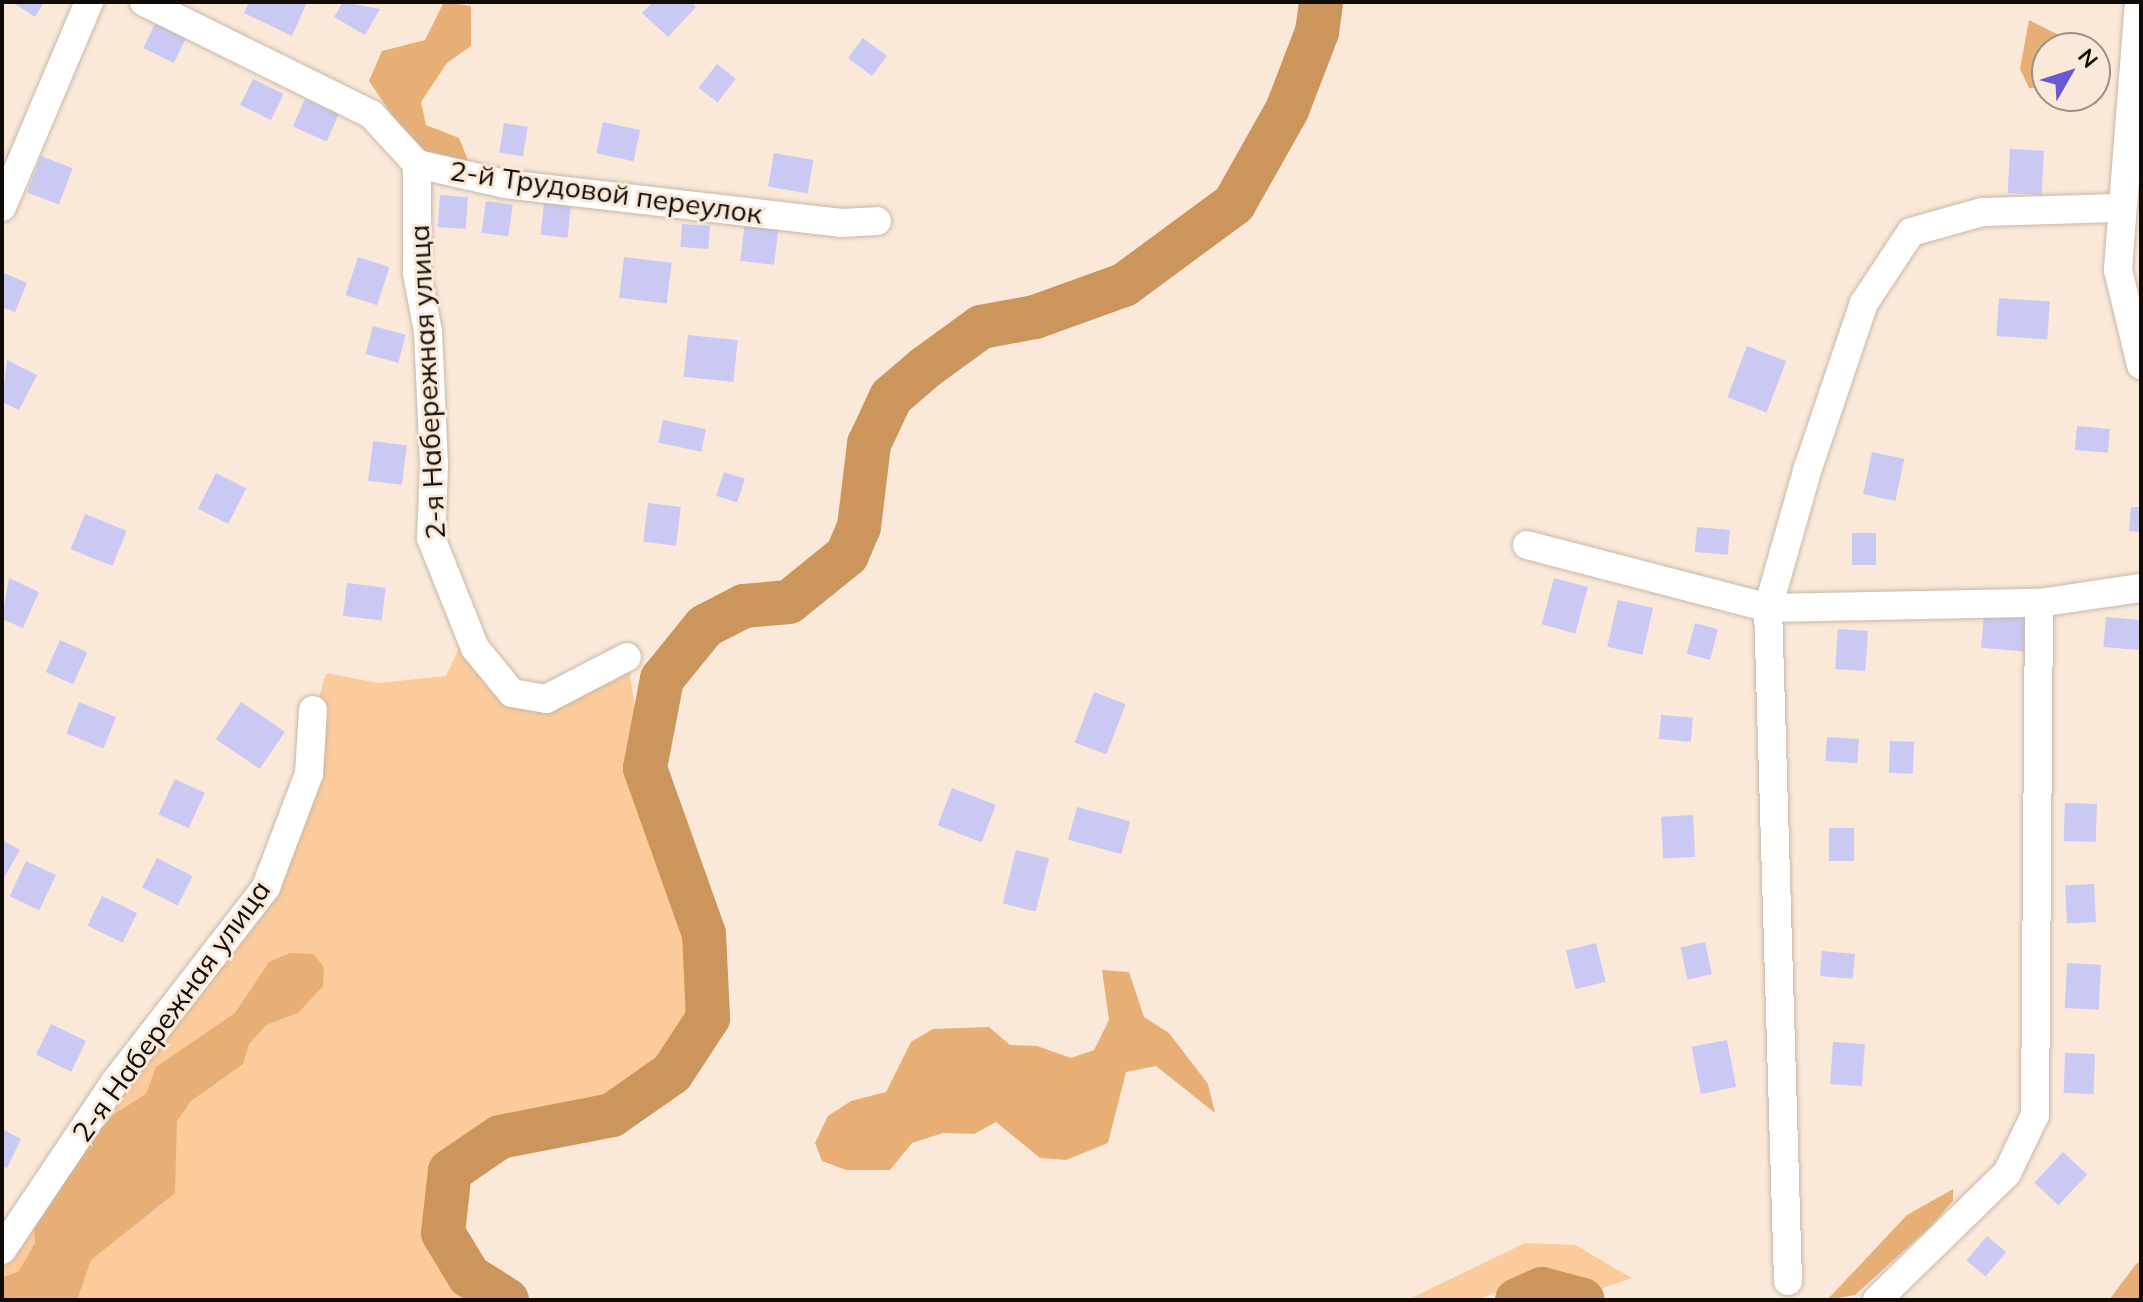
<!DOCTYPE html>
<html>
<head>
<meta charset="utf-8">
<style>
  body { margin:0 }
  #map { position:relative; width:2143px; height:1302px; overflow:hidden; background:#fae9d9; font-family:Mulish,sans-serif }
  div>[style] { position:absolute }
  .green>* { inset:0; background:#fbcb9b }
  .forest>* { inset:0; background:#e7af75 }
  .river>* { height:44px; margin:-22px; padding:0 22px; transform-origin:22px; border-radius:22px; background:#cc955c }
  .building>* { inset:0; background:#c9c9f4; transform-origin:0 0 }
  .roads { filter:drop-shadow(0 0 2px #c8b8a9) drop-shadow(0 0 2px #c8b8a9) }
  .street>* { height:28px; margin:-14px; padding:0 14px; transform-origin:14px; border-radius:14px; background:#fff }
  span { translate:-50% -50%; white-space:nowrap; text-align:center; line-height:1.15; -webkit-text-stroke:6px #fae9d9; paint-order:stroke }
  .street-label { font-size:28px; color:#100b06 }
  .frame { position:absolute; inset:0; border:4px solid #100b06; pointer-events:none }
  .north { position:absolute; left:2031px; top:32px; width:80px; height:80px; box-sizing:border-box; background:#fae9d9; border:2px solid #9c9085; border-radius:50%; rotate:51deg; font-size:22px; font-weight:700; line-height:32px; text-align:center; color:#100b06 }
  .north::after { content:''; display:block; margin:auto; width:28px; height:36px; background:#6958d1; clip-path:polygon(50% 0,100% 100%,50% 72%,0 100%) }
</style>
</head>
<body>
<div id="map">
  <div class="green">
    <div style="clip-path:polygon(461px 644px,546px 699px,627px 657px,645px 768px,704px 934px,708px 1018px,672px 1073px,612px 1115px,561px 1123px,480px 1150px,450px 1171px,443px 1233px,469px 1276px,507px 1300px,2px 1300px,2px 1250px,266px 887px,326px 673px,378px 683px,446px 676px)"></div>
    <div style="clip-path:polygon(1525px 1243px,1575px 1245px,1632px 1278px,1600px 1289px,1533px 1275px,1478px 1300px,1407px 1300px)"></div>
  </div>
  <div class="forest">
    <div style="clip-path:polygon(444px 2px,471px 6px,471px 46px,447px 63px,421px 102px,426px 125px,459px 138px,470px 165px,417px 152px,369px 81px,382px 51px,425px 40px)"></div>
    <div style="clip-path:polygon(2029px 20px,2085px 48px,2047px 48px,2047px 88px,2029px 88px,2020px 69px)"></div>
    <div style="clip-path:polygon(2095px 57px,2108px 69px,2105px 92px,2096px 104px,2079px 108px,2065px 96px,2095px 96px)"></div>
    <div style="clip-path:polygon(290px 953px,314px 954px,324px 968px,323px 986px,298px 1013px,266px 1025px,249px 1044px,243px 1064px,191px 1101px,177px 1121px,175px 1193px,91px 1260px,77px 1300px,2px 1300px,2px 1278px,19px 1271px,35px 1243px,34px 1215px,51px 1186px,114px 1114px,146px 1094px,156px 1067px,235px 1013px,269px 962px)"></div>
    <div style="clip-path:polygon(1102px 970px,1129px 972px,1144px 1017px,1169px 1033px,1208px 1084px,1215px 1113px,1156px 1066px,1126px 1072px,1108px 1143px,1066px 1160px,1040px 1158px,996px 1122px,974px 1134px,943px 1133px,912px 1143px,890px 1170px,846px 1170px,822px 1161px,815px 1143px,828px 1116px,851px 1101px,886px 1092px,911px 1042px,933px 1029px,989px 1027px,1010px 1045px,1037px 1046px,1071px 1058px,1094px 1050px,1109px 1020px)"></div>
    <div style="clip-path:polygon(1953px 1189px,1953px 1201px,1930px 1227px,1855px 1295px,1827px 1300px,1907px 1215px)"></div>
    <div style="clip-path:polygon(2141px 1261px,2141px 1300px,2109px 1300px,2136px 1264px)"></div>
  </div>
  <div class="river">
    <div style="left:507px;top:1300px;width:45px;rotate:-147.7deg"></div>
    <div style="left:469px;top:1276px;width:50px;rotate:-121.2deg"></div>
    <div style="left:443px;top:1233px;width:62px;rotate:-83.6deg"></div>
    <div style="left:450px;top:1171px;width:60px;rotate:-34.2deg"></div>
    <div style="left:500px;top:1137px;width:114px;rotate:-11.1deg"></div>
    <div style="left:612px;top:1115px;width:73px;rotate:-35deg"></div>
    <div style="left:672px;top:1073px;width:66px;rotate:-56.8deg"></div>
    <div style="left:708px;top:1018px;width:84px;rotate:-92.7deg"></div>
    <div style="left:704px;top:934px;width:176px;rotate:-109.6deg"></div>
    <div style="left:645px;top:768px;width:91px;rotate:-79.2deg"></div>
    <div style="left:662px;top:679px;width:68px;rotate:-50.9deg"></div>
    <div style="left:705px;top:626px;width:44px;rotate:-27.1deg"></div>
    <div style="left:744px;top:606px;width:45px;rotate:-5.1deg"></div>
    <div style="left:789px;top:602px;width:75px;rotate:-39deg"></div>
    <div style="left:847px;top:555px;width:30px;rotate:-67deg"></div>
    <div style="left:859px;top:527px;width:84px;rotate:-83.1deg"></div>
    <div style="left:869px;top:444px;width:52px;rotate:-64.9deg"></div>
    <div style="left:891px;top:397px;width:46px;rotate:-40.6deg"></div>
    <div style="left:926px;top:367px;width:68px;rotate:-36deg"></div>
    <div style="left:981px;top:327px;width:55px;rotate:-10.5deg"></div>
    <div style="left:1035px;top:317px;width:95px;rotate:-19.8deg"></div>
    <div style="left:1124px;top:285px;width:137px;rotate:-36.4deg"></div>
    <div style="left:1234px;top:204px;width:108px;rotate:-60.6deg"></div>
    <div style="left:1287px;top:110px;width:84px;rotate:-69deg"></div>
    <div style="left:1317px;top:32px;width:30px;rotate:-82deg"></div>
    <div style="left:1517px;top:1300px;width:27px;rotate:-24deg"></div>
    <div style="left:1542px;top:1289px;width:42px;rotate:15deg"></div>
  </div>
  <div class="building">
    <div style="clip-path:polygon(12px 2px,44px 2px,35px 17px)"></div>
    <div style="clip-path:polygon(249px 2px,307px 2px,292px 36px,244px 13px)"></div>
    <div style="clip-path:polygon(343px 2px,380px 9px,365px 35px,334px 17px)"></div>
    <div style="clip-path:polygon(653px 2px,691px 2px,696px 7px,668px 37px,642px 13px)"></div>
    <div style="left:156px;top:22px;width:34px;height:29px;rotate:26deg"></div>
    <div style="left:863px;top:38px;width:30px;height:25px;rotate:37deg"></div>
    <div style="left:717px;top:64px;width:24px;height:30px;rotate:38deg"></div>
    <div style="left:253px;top:79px;width:34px;height:29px;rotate:26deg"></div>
    <div style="left:305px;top:99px;width:37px;height:30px;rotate:24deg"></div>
    <div style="left:603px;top:122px;width:38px;height:32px;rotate:12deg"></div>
    <div style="left:504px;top:123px;width:24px;height:30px;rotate:9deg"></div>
    <div style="left:2010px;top:149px;width:34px;height:44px;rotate:3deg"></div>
    <div style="left:774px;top:153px;width:40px;height:34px;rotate:10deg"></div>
    <div style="left:41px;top:156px;width:34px;height:39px;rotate:21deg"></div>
    <div style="left:440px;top:195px;width:28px;height:32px;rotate:4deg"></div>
    <div style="left:486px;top:201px;width:27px;height:32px;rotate:8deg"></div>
    <div style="left:544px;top:203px;width:27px;height:32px;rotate:6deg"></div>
    <div style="left:745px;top:222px;width:34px;height:39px;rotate:7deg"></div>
    <div style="left:682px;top:224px;width:28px;height:23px;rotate:4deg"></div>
    <div style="left:358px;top:257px;width:33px;height:40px;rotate:18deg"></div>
    <div style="left:624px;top:257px;width:48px;height:41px;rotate:7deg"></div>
    <div style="clip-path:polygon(2px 272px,27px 283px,15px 312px,2px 307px)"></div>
    <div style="left:1999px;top:298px;width:51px;height:38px;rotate:4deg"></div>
    <div style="left:373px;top:326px;width:34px;height:29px;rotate:15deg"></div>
    <div style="left:688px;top:335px;width:50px;height:42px;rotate:6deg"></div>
    <div style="left:1747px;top:346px;width:42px;height:55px;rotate:21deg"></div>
    <div style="clip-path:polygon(7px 360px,37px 375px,19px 410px,2px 402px)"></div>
    <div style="left:663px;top:420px;width:44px;height:23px;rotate:12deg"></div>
    <div style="left:2077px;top:426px;width:33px;height:24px;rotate:5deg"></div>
    <div style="left:373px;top:441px;width:34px;height:40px;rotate:7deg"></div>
    <div style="left:1872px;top:452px;width:33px;height:43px;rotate:12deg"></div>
    <div style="left:724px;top:472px;width:22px;height:25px;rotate:18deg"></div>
    <div style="left:216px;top:473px;width:34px;height:40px;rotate:27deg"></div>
    <div style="left:648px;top:503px;width:33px;height:39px;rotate:7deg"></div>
    <div style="clip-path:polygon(2131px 507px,2141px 507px,2141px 532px,2129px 531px)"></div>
    <div style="left:85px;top:514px;width:45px;height:38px;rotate:22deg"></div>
    <div style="left:1697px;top:527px;width:33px;height:25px;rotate:5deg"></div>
    <div style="left:1852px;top:533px;width:24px;height:32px"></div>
    <div style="clip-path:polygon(9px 578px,39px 592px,23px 628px,2px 619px)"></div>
    <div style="left:1554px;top:578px;width:35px;height:48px;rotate:15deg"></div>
    <div style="left:347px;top:583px;width:39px;height:33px;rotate:7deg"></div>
    <div style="left:1618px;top:600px;width:36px;height:48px;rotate:13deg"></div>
    <div style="left:1984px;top:615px;width:43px;height:33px;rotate:5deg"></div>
    <div style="left:2106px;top:617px;width:35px;height:30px;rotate:5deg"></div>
    <div style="left:1695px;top:623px;width:24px;height:32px;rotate:15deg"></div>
    <div style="left:1838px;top:629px;width:30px;height:40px;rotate:4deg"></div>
    <div style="left:60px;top:640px;width:30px;height:35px;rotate:24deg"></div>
    <div style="left:1094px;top:692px;width:34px;height:54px;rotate:21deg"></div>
    <div style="left:79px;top:702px;width:40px;height:34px;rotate:22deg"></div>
    <div style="left:241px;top:702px;width:53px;height:45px;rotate:34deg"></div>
    <div style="left:1661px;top:715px;width:32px;height:24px;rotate:5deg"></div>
    <div style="left:1827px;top:737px;width:32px;height:24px;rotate:4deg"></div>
    <div style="left:1890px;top:741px;width:24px;height:32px;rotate:2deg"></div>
    <div style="left:175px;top:779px;width:33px;height:39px;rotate:25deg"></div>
    <div style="left:952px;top:788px;width:47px;height:40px;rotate:21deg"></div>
    <div style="left:2065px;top:803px;width:32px;height:38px;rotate:2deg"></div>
    <div style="left:1077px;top:807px;width:55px;height:34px;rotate:15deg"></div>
    <div style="left:1693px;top:815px;width:42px;height:32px;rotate:87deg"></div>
    <div style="left:1829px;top:828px;width:25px;height:33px"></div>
    <div style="clip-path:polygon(2px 840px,20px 850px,2px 881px)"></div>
    <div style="left:1016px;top:850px;width:34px;height:55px;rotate:14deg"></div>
    <div style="left:157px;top:858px;width:40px;height:33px;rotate:27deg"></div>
    <div style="left:26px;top:861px;width:33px;height:39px;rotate:25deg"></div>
    <div style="left:2094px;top:884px;width:38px;height:29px;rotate:87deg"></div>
    <div style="left:102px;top:896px;width:39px;height:33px;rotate:26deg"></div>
    <div style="left:1705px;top:942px;width:33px;height:25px;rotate:78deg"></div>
    <div style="left:1596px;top:943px;width:40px;height:31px;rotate:76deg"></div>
    <div style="left:1822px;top:951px;width:33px;height:25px;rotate:5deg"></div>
    <div style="left:2067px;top:963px;width:34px;height:45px;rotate:3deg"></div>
    <div style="left:51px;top:1024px;width:39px;height:34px;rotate:26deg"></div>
    <div style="left:1727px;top:1040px;width:48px;height:36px;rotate:79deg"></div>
    <div style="left:1833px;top:1042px;width:32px;height:42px;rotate:4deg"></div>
    <div style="left:2065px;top:1053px;width:30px;height:40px;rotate:2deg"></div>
    <div style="clip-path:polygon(2px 1129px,21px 1139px,7px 1168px,2px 1166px)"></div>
    <div style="left:2063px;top:1152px;width:33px;height:42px;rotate:43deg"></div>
    <div style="left:1987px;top:1236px;width:25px;height:32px;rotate:40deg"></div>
  </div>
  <div class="roads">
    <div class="street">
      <div style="left:144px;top:2px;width:253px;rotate:26.3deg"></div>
      <div style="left:371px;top:114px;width:68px;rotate:47.4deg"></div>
      <div style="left:417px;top:164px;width:90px;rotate:12.8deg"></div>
      <div style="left:505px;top:184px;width:338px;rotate:6.6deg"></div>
      <div style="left:841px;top:223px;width:36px;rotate:-3deg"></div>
      <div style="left:2139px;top:2px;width:269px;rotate:94.5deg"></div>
      <div style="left:2118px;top:270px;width:98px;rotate:76.4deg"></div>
      <div style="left:417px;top:164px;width:109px;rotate:90deg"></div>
      <div style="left:417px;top:273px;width:60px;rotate:79.4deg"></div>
      <div style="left:428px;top:332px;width:134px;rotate:87.4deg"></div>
      <div style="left:434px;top:466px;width:72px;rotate:92.4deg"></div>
      <div style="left:431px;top:538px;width:118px;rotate:68.2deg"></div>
      <div style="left:475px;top:648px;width:58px;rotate:50.6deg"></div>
      <div style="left:512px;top:693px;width:35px;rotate:10deg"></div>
      <div style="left:546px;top:699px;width:91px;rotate:-27.4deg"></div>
      <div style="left:2px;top:207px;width:223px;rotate:-67deg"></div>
      <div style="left:1527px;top:545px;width:249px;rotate:14.6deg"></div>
      <div style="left:1768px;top:608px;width:271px;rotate:-1.1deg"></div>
      <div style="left:2039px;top:603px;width:103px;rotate:-8.4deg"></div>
      <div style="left:2px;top:1250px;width:202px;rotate:-56.1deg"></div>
      <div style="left:115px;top:1082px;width:247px;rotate:-52.2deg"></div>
      <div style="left:266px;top:887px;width:121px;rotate:-69.2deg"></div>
      <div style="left:309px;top:774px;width:64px;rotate:-86.4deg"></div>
      <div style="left:1788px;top:1281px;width:673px;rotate:-91.7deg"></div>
      <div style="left:1768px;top:608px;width:146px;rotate:-74.1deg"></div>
      <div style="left:1808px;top:468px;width:174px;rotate:-71.3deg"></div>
      <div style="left:1864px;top:303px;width:85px;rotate:-56.5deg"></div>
      <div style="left:1911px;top:232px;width:74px;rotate:-15.7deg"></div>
      <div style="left:1982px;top:212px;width:137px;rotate:-1.7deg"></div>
      <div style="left:1877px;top:1300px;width:182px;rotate:-44.3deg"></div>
      <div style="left:2007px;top:1173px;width:64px;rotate:-64.2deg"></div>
      <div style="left:2035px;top:1115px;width:512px;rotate:-89.55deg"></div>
    </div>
  </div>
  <div class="street-label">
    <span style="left:606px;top:192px;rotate:8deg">2-й Трудовой переулок</span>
    <span style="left:427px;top:382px;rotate:-93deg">2-я Набережная улица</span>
    <span style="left:171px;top:1011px;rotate:-54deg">2-я Набережная улица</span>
  </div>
  <div class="frame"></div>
  <div class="north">N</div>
</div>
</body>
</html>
